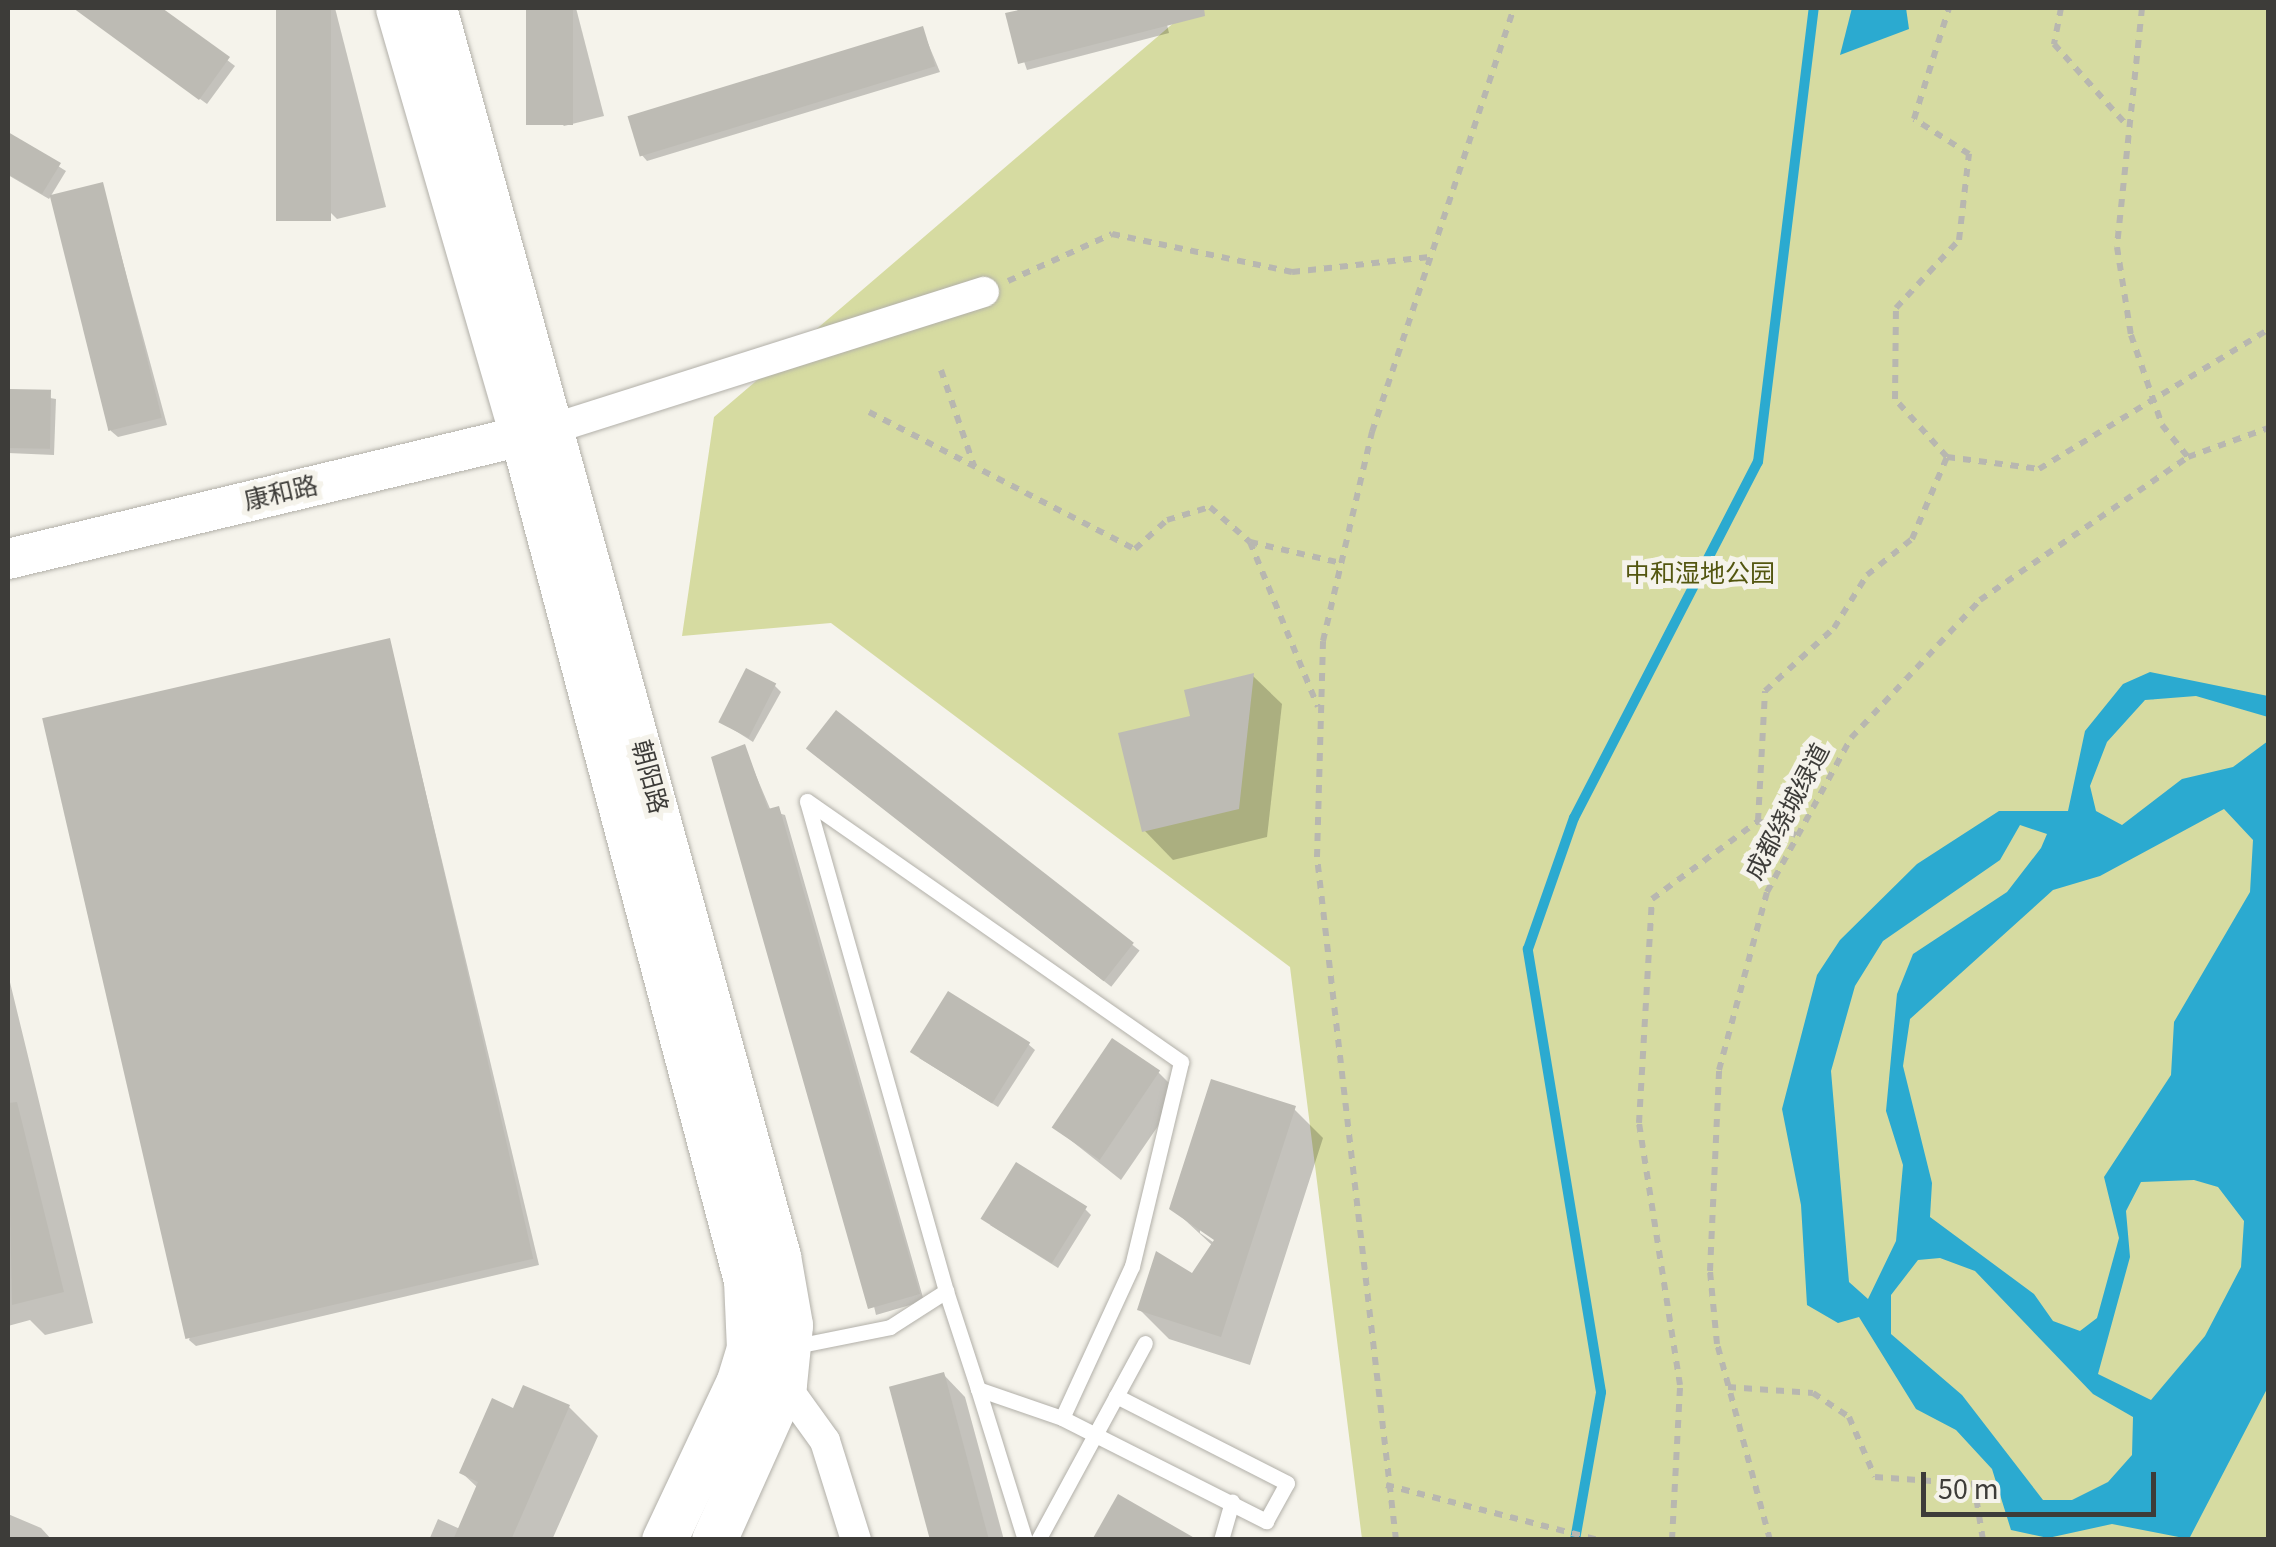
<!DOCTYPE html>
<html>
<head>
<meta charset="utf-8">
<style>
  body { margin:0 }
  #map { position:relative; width:2276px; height:1547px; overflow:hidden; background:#f5f3eb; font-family:"Source Sans 3","Noto Sans SC",sans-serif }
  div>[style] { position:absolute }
  .green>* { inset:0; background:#d6dba1 }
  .water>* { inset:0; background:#2baad0 }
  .shadow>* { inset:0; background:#0003; transform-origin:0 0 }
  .stream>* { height:10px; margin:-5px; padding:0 5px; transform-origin:5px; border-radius:5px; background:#2baad0 }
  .building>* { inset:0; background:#bdbbb4; transform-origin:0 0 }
  .path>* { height:6px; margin-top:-3px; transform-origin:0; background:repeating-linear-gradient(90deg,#b8b7b0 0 8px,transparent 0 16px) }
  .roads { filter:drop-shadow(0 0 2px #b2b0a9) drop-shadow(0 0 2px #b2b0a9) }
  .service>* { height:15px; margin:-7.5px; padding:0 7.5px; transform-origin:7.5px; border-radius:7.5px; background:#fff }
  .minor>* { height:30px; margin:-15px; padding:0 15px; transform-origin:15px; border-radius:15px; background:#fff }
  .tertiary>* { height:40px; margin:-20px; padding:0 20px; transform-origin:20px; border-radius:20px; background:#fff }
  .secondary>* { height:45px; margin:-22.5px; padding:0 22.5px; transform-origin:22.5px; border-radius:22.5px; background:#fff }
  span { translate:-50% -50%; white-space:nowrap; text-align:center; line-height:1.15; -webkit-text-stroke:10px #f5f3eb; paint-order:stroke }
  .street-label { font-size:25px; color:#3d3c39 }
  .park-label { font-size:25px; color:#535610 }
  .frame { position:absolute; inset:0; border:10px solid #3d3c39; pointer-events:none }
  .scale { position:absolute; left:1921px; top:1472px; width:235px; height:45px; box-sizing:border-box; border:5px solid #3d3c39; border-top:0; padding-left:12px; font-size:30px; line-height:35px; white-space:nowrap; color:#3d3c39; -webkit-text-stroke:8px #f5f3eb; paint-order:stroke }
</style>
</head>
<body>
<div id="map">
  <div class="green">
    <div style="clip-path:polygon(1191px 8px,2268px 8px,2268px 1539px,1362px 1539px,1290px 967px,831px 623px,682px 636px,714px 417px)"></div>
  </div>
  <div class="water">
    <div style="clip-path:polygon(1852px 8px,1906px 8px,1909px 29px,1840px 55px)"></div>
    <div style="clip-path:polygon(evenodd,2150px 672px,2268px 696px,2268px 717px,2196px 696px,2145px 700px,2107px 742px,2090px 786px,2096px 811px,2122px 825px,2182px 779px,2233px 767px,2268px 741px,2268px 1387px,2189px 1539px,2112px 1524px,2048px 1538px,2011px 1530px,1992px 1469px,1956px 1430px,1916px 1409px,1859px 1317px,1838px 1323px,1807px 1305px,1801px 1205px,1782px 1109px,1817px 975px,1840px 940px,1917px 864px,1999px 811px,2068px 811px,2085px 731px,2123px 684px,2150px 672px,2224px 809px,2253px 840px,2250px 892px,2174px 1022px,2171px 1075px,2104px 1177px,2119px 1238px,2097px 1318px,2080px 1331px,2053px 1321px,2034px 1294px,1930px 1217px,1932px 1183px,1903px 1066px,1910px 1019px,2053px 890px,2100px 876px,2224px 809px,2150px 672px,2020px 825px,2047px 834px,2041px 848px,2007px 892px,1913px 954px,1897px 994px,1886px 1111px,1903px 1165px,1896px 1241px,1868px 1299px,1849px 1282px,1831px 1071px,1855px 986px,1883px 941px,2000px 860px,2020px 825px,2150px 672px,2194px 1180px,2218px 1187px,2244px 1221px,2241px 1267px,2205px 1336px,2151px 1400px,2098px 1374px,2130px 1257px,2126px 1211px,2141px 1182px,2194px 1180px,2150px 672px,1940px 1258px,1975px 1271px,2093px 1394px,2133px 1417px,2132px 1455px,2108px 1482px,2072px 1500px,2043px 1500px,1962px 1395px,1891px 1334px,1891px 1295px,1918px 1260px,1940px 1258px)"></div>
  </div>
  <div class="shadow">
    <div style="clip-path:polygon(75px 8px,158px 8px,235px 66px,207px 104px)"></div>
    <div style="clip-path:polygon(278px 8px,335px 8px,386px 207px,337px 219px,331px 213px)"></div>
    <div style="clip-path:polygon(529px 8px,576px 8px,604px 116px,564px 126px,558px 120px)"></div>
    <div style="clip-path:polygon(1038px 8px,1163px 8px,1169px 33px,1027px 70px,1008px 15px)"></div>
    <div style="clip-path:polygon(922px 29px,940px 72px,647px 161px,641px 154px)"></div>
    <div style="clip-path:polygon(8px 135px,66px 171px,49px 199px,8px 175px)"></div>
    <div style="clip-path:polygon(102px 185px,167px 425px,118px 437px,111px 431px)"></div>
    <div style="clip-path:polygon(8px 391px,56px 399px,54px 455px,8px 453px)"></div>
    <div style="clip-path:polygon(389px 640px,539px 1265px,196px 1346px,189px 1340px)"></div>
    <div style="clip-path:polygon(1253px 676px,1282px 704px,1267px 837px,1173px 860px,1144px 830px,1193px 718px)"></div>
    <div style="clip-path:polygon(774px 685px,781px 692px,753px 742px,720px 721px)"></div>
    <div style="left:837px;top:714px;width:384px;height:46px;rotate:38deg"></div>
    <div style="clip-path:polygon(744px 747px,771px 811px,785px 815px,924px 1301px,876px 1315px)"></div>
    <div style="clip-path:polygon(8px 974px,93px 1323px,45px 1335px,30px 1320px,8px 1326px)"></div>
    <div style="clip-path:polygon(1028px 1044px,1035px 1050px,998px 1107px,919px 1058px)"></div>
    <div style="clip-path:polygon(1158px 1072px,1180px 1094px,1121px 1180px,1054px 1127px)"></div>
    <div style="clip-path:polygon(evenodd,1294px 1109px,1323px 1138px,1250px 1365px,1169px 1339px,1140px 1310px,1193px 1277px,1213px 1246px,1172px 1208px,1294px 1109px,1200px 1227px,1226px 1245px,1223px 1249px,1200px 1233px,1200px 1227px)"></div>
    <div style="clip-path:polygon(1085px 1209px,1091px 1215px,1058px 1268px,990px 1225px)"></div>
    <div style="clip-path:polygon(943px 1374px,965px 1397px,1004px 1540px,933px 1540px)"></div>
    <div style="clip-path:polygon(569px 1407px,598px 1436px,552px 1540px,429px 1540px,438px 1519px,460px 1529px,478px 1488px,462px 1473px)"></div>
    <div style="clip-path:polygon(8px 1514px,41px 1528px,52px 1540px,8px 1540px)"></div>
  </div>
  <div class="stream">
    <div style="left:1575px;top:1540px;width:150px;rotate:-80deg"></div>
    <div style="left:1601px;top:1392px;width:449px;rotate:-99.4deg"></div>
    <div style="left:1528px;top:949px;width:139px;rotate:-70.7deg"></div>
    <div style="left:1574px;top:818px;width:401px;rotate:-62.7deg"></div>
    <div style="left:1758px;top:462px;width:457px;rotate:-83deg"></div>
  </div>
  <div class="building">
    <div style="clip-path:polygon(73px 8px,162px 8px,230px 57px,199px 100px)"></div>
    <div style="left:276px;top:8px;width:55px;height:213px"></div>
    <div style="left:526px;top:8px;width:47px;height:117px"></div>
    <div style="clip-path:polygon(1028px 8px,1204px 8px,1205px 16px,1018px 64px,1005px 13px)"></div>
    <div style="left:923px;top:26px;width:42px;height:309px;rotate:73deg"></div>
    <div style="clip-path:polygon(8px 132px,61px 163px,42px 194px,8px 174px)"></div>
    <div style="left:103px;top:182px;width:243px;height:55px;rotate:76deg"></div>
    <div style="left:8px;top:389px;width:43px;height:59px;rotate:1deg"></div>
    <div style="left:390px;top:638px;width:637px;height:357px;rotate:77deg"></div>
    <div style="left:746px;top:668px;width:34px;height:61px;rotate:27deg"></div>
    <div style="clip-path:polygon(1254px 673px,1239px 809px,1142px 832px,1118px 733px,1190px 716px,1184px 690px)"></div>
    <div style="left:836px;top:710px;width:378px;height:49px;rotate:38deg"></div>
    <div style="clip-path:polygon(745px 744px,768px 809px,779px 806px,920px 1294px,868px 1309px,711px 757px)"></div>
    <div style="left:948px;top:991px;width:97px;height:72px;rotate:32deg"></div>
    <div style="left:1112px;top:1038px;width:58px;height:108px;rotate:34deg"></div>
    <div style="clip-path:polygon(1211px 1079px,1296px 1106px,1221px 1337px,1137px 1310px,1156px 1251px,1192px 1273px,1214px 1240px,1169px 1209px)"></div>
    <div style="clip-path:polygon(17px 1102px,64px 1292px,12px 1305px,8px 1103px)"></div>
    <div style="left:1016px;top:1162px;width:84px;height:67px;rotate:32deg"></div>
    <div style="left:944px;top:1372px;width:174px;height:57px;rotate:75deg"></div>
    <div style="clip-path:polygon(523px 1385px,570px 1405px,511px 1540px,453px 1540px,478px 1482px,459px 1473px,492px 1398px,513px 1408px)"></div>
    <div style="clip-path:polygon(1118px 1494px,1198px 1540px,1092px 1540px)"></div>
  </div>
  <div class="path">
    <div style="left:2061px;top:8px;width:37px;rotate:101deg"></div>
    <div style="left:2054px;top:44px;width:105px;rotate:48.1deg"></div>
    <div style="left:2142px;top:8px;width:240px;rotate:96deg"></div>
    <div style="left:2117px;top:247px;width:89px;rotate:81deg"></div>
    <div style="left:2131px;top:335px;width:95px;rotate:71deg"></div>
    <div style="left:2162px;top:425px;width:41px;rotate:50.9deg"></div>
    <div style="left:1008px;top:281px;width:114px;rotate:-24.3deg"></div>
    <div style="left:1112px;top:234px;width:184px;rotate:11.9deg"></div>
    <div style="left:1292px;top:272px;width:138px;rotate:-6.2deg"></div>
    <div style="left:941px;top:370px;width:102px;rotate:71deg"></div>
    <div style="left:869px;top:412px;width:299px;rotate:27.3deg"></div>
    <div style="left:1135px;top:549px;width:43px;rotate:-42.2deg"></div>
    <div style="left:1167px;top:520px;width:45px;rotate:-16.8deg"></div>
    <div style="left:1210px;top:507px;width:53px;rotate:41.2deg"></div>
    <div style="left:1250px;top:542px;width:178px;rotate:67.6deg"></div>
    <div style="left:1947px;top:457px;width:78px;rotate:-131.9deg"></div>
    <div style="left:1895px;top:399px;width:91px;rotate:-89.4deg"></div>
    <div style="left:1896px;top:308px;width:93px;rotate:-47.2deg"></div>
    <div style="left:1959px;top:240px;width:87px;rotate:-83.4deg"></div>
    <div style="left:1969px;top:154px;width:65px;rotate:-147.5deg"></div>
    <div style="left:1914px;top:119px;width:116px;rotate:-72.5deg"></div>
    <div style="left:1250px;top:542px;width:93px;rotate:13deg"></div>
    <div style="left:1796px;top:835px;width:40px;rotate:-159.8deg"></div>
    <div style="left:1758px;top:821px;width:130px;rotate:-86.9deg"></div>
    <div style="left:1765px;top:691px;width:93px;rotate:-42.4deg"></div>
    <div style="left:1834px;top:628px;width:62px;rotate:-58.1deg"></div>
    <div style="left:1867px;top:575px;width:58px;rotate:-38.7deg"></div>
    <div style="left:1912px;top:539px;width:89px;rotate:-66.9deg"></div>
    <div style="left:1947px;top:457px;width:93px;rotate:7.4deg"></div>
    <div style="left:2039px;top:469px;width:268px;rotate:-31.3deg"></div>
    <div style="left:1728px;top:1387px;width:85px;rotate:4deg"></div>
    <div style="left:1813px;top:1393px;width:43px;rotate:33.7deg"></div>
    <div style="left:1849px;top:1417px;width:65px;rotate:66.6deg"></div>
    <div style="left:1875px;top:1477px;width:99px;rotate:4deg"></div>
    <div style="left:1974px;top:1484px;width:57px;rotate:80.9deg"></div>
    <div style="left:1386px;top:1485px;width:220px;rotate:14.5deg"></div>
    <div style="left:1396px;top:1540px;width:688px;rotate:-96.6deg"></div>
    <div style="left:1317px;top:857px;width:216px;rotate:-88.4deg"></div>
    <div style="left:1323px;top:641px;width:215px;rotate:-76.8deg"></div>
    <div style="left:1372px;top:432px;width:447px;rotate:-71.5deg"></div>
    <div style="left:1672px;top:1540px;width:155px;rotate:-87deg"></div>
    <div style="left:1680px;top:1385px;width:265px;rotate:-98.9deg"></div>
    <div style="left:1639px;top:1123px;width:224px;rotate:-86.7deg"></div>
    <div style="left:1652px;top:899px;width:132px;rotate:-36.3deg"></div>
    <div style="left:1770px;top:1540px;width:203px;rotate:-105.1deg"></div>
    <div style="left:1717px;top:1344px;width:73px;rotate:-95.5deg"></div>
    <div style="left:1710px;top:1271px;width:201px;rotate:-87.4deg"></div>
    <div style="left:1719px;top:1070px;width:184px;rotate:-74.9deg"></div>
    <div style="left:1767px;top:892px;width:175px;rotate:-61.4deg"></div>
    <div style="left:1851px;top:738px;width:189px;rotate:-46.9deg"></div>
    <div style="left:1980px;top:600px;width:252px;rotate:-34.5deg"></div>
    <div style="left:2188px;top:457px;width:85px;rotate:-19.9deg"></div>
  </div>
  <div class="roads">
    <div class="service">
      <div style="left:791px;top:1347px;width:101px;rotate:-11.4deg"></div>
      <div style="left:890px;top:1327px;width:67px;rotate:-32.7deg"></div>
      <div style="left:946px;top:1291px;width:509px;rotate:-105.84deg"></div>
      <div style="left:807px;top:801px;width:456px;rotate:34.9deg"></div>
      <div style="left:1181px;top:1062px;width:210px;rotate:103.5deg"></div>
      <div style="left:1132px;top:1266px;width:167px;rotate:114.7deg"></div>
      <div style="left:1062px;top:1418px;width:89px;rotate:-161deg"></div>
      <div style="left:978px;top:1389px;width:103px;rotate:-108.1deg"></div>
      <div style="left:978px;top:1389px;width:158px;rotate:72.7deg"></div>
      <div style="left:1062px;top:1418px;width:229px;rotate:26.8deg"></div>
      <div style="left:1266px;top:1521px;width:43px;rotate:-61.1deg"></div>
      <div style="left:1287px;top:1483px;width:192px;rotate:-153deg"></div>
      <div style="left:1038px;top:1540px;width:224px;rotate:-61.5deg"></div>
      <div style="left:1221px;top:1540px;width:40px;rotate:-74deg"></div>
    </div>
    <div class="minor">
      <div style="left:555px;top:428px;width:450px;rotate:-17.6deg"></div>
      <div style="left:784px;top:1384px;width:70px;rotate:54.3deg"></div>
      <div style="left:825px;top:1441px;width:104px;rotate:72.6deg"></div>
    </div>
    <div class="tertiary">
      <div style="left:8px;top:559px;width:558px;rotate:-13.46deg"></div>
    </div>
    <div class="secondary">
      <div style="left:398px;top:8px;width:455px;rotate:73.8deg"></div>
      <div style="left:525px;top:445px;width:864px;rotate:75.18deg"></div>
      <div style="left:746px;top:1280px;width:68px;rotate:87.5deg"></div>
      <div style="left:749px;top:1348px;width:37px;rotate:107deg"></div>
      <div style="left:738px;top:1383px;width:174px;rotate:115.2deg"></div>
      <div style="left:434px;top:8px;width:1295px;rotate:74.59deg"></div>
      <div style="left:778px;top:1256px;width:70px;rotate:80.1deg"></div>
      <div style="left:790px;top:1325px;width:59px;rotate:95.8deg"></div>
      <div style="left:784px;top:1384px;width:171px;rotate:114.2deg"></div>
    </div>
  </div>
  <div class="street-label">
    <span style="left:281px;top:494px;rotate:-13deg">康和路</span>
    <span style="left:649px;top:777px;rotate:75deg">朝阳路</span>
    <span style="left:1788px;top:812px;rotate:-62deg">成都绕城绿道</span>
  </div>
  <div class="park-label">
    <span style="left:1700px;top:574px">中和湿地公园</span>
  </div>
  <div class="frame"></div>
  <div class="scale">50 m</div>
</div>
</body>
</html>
